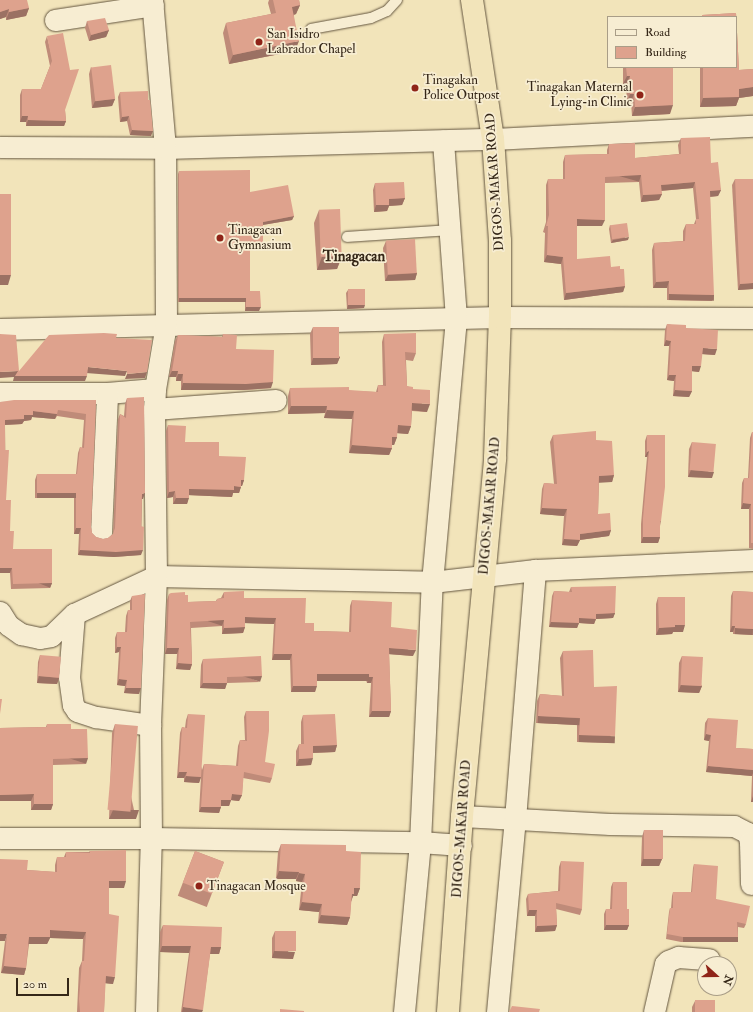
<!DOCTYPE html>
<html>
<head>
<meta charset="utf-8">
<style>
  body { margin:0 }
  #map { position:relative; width:753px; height:1012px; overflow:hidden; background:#f2e4ba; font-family:"IM FELL Double Pica",serif }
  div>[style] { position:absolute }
  .roads { filter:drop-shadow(0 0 1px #645640) drop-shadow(0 0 1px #645640) }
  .lane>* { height:10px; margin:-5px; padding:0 5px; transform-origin:5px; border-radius:5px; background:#f7edd2 }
  .street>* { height:21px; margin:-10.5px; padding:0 10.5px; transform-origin:10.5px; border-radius:10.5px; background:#f7edd2 }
  .highway>* { height:22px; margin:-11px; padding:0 11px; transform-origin:11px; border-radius:11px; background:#f2e4ba }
  .wall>* { inset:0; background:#bf8b79; transform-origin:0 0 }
  .shaded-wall>* { inset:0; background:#9b7163; transform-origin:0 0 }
  .building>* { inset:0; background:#dea28d; transform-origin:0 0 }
  .dots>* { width:11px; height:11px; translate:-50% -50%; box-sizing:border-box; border:2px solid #f7edd2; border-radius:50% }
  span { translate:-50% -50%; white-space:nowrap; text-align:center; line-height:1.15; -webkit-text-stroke:3.5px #f7edd2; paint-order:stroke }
  .poi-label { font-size:13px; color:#342617 }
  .left { translate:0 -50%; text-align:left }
  .right { translate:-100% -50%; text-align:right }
  .street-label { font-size:13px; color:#342617 }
  .quarter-label { font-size:15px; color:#342617; font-weight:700 }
  .legend { position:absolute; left:607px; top:16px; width:130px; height:52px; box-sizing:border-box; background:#f7edd2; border:1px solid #a99d87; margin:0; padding:5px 7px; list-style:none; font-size:12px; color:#342617 }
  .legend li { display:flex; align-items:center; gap:8px; height:20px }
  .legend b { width:20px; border:1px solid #a99d87 }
  .north { position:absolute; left:697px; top:956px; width:40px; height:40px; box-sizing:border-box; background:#f7edd2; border:1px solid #a99d87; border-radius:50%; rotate:111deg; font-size:11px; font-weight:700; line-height:16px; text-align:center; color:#342617 }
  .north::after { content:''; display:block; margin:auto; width:14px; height:18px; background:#8f2418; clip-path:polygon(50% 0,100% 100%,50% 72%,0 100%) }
  .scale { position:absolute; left:16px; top:978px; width:53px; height:18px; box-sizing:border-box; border:2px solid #342617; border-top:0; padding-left:5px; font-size:12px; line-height:14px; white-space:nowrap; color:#342617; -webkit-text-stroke:3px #f7edd2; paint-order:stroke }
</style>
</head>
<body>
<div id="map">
  <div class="roads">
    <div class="lane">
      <div style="left:311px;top:29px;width:61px;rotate:-10.4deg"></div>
      <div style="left:371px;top:18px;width:17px;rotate:-24deg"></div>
      <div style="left:387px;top:11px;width:15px;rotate:-48deg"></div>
      <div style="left:347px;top:237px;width:103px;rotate:-3.9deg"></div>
    </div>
    <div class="street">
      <div style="left:55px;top:20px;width:99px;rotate:-8.7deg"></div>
      <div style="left:0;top:147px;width:165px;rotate:0.3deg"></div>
      <div style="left:165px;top:148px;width:328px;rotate:-1.6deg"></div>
      <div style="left:493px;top:139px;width:260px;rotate:-2.9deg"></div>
      <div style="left:0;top:329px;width:500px;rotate:-1.37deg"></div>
      <div style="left:500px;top:317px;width:253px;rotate:0.2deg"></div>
      <div style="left:0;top:393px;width:107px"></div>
      <div style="left:107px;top:393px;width:48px;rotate:-4.8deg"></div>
      <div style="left:154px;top:409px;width:122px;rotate:-4.2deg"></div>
      <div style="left:101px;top:533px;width:140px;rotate:-87.5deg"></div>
      <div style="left:0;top:612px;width:15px;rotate:58deg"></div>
      <div style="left:8px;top:625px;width:16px;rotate:35deg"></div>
      <div style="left:21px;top:634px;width:19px;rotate:12deg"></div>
      <div style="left:40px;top:638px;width:11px;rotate:-10deg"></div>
      <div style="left:51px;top:636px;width:32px;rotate:-44deg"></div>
      <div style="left:74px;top:614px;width:90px;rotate:-24.9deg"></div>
      <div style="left:156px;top:576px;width:276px;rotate:1.2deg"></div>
      <div style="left:432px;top:582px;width:104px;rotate:-6.6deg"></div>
      <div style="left:535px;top:570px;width:218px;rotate:-2.6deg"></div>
      <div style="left:74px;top:614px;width:63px;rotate:94.5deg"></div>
      <div style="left:69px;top:677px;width:28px;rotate:82deg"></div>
      <div style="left:73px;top:705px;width:7px;rotate:56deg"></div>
      <div style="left:77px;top:711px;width:20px;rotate:18deg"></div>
      <div style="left:96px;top:717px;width:55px;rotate:8.4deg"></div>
      <div style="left:462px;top:816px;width:148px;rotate:3.1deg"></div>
      <div style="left:610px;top:824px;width:124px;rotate:0.9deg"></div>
      <div style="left:734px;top:826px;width:16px;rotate:27deg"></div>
      <div style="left:748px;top:833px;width:9px;rotate:77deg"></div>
      <div style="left:750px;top:842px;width:42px;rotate:88.6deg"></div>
      <div style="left:0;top:838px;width:151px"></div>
      <div style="left:151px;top:838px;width:269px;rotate:0.9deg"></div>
      <div style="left:420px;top:842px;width:41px;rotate:4.2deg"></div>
      <div style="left:146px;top:1012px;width:174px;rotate:-88.4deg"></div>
      <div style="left:151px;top:838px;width:113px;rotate:-90.5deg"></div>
      <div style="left:150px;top:725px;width:149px;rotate:-87.7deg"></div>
      <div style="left:156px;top:576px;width:167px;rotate:-90.7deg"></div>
      <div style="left:154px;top:409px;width:20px;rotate:-87deg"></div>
      <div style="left:155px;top:389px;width:66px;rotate:-80.4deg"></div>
      <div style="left:166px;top:324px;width:176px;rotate:-90.3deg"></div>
      <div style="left:165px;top:148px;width:149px;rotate:-95deg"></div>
      <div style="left:404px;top:1012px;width:171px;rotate:-84.6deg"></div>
      <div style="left:420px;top:842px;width:260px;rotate:-87.4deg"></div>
      <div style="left:432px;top:582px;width:265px;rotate:-84.8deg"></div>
      <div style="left:456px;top:318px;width:178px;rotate:-94.2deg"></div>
      <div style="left:497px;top:1012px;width:194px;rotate:-84.7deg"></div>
      <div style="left:515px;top:819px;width:250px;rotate:-85.4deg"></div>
      <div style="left:654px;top:1012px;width:49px;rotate:-77.1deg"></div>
      <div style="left:665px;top:964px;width:4px;rotate:-45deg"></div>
      <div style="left:668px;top:961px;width:11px;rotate:-22deg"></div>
      <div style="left:678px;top:957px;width:31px;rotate:4deg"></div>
    </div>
    <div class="highway">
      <div style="left:448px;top:1012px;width:196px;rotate:-85.9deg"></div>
      <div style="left:462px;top:816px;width:360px;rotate:-84.7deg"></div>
      <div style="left:495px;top:458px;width:141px;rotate:-88deg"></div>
      <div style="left:500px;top:317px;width:76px;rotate:-90deg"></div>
      <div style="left:500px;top:241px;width:102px;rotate:-93.9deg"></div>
      <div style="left:493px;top:139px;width:141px;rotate:-98.6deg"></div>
    </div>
  </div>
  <div class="wall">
    <div style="clip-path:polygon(0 0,29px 8px,26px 16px,6px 20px,6px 17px,0 19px)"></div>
    <div style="clip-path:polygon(269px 0,299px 0,300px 5px,296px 14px,294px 15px,295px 51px,229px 64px,223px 33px,226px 23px,271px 14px,268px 3px)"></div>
    <div style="clip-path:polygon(736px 13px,739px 70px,753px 69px,753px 96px,739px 98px,736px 106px,700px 107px,700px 67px,736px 67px,736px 17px,702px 17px,702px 15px)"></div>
    <div style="clip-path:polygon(87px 21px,109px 30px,106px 37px,89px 41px,85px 28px)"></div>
    <div style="clip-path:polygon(47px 36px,65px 110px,66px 121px,64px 126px,26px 126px,26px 122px,20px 122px,20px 95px,22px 89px,41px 89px,50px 66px,45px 42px)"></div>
    <div style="clip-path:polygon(91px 67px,115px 99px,112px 106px,92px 108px,89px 74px)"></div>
    <div style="clip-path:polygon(623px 67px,673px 67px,670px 114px,632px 116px,631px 102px,627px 103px,626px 84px,623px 84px)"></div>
    <div style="clip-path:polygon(120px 92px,148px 100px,151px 136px,130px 135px,127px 121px,120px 122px,118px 97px)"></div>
    <div style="clip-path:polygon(681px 138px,711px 163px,721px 190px,718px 196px,710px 197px,712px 301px,667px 300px,667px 288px,653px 288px,652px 250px,654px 243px,683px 241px,683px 231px,686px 224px,694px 224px,696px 219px,693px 188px,661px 191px,662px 194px,659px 200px,641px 202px,639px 182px,605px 183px,602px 226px,577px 226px,577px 259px,620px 269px,625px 286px,623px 292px,564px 300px,561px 264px,544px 262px,545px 233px,543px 232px,546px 222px,546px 185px,548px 179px,563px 179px,563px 162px,565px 155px,607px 154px,607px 150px,609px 144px,635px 158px,679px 154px,678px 145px)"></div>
    <div style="clip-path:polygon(179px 171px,250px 192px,294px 216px,292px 220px,263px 225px,263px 246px,262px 249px,250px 250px,250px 291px,259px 311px,245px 311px,245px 302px,178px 302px,178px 174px)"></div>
    <div style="clip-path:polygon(735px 179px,753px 179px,753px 289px,738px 290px,732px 185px)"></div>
    <div style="clip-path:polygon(375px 183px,405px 198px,402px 205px,389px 206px,387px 211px,374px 212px,373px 190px)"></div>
    <div style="clip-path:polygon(319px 210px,342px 256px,337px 269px,317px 270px,314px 223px)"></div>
    <div style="clip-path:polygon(610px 225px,628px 240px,611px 243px,609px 229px)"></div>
    <div style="clip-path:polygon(386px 241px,417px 273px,415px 280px,385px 281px,383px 248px)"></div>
    <div style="clip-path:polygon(348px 290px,364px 308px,347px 309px,346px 293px)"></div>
    <div style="clip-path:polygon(667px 324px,686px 328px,715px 355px,702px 354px,699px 372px,692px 371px,692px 391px,689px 397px,673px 396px,674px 381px,667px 380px,669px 346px,664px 346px,665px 330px)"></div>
    <div style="clip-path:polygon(313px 327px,340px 357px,337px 364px,311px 365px,310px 334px)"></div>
    <div style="clip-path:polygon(223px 334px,236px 349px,271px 388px,244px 390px,181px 390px,181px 381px,176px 381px,176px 377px,169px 377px,175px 341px,178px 335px,222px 337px)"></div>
    <div style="clip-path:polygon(384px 334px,416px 353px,413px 361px,406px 360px,407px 386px,413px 389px,427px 412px,412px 411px,411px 426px,408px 434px,397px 433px,397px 437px,394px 445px,392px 445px,392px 448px,389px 455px,349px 453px,352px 419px,324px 418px,325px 413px,288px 414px,288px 396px,290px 388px,376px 392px,378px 385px,383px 385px,382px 342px)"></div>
    <div style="clip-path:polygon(127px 398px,143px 499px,142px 499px,141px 555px,114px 557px,78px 555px,79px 534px,74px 534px,74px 498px,35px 498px,35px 480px,37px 474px,76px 474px,78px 453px,80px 447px,82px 448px,84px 420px,57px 416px,55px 419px,32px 417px,31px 420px,24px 421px,22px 424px,5px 425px,6px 500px,10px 531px,13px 549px,52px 583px,50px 588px,11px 589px,10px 573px,0 573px,0 402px,96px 400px,91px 527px,92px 533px,96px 537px,103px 539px,108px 538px,113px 534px,118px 419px,120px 414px,124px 416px,125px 404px)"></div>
    <div style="clip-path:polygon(168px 425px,185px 442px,219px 456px,244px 480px,242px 486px,241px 486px,239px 493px,233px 493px,232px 497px,189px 495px,187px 504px,173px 504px,173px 497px,167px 498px,166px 431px)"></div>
    <div style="clip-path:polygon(752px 432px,753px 432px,753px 549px,749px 548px,749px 509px,741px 509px,742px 483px,744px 478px,748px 478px,750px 438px)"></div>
    <div style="clip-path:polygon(553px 435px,596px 440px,614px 475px,612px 482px,599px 482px,598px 514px,611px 530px,609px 536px,580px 540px,577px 546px,562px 545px,564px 516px,540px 514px,542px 489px,544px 483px,554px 484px,550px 442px)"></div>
    <div style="clip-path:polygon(647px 435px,661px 521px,660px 526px,660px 537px,658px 543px,641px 543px,641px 524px,647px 457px,645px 457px,645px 441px)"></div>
    <div style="clip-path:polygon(692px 442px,712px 478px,688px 477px,689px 449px)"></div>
    <div style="clip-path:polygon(571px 587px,615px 613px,613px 618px,596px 619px,594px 624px,579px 623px,577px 628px,549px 627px,552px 596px,554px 591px,569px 592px)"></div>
    <div style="clip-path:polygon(733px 591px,753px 592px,753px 635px,733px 634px,733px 632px,730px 632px,731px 596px)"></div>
    <div style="clip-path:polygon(224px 592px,244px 598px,305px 623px,314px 631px,349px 632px,350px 606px,352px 600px,391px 627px,413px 656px,389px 654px,391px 711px,389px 717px,369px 717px,371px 683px,367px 683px,366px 680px,317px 680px,315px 692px,291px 692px,290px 660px,272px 660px,274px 624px,245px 623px,245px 627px,243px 633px,222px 634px,222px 626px,191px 628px,192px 664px,190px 670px,176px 669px,177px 654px,165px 654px,167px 600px,169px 594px,185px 595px,188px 602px,216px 601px,217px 599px,221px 598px)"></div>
    <div style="clip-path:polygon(132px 596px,139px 694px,124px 693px,125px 686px,117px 685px,119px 652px,115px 653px,115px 638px,117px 632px,125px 632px,126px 616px,128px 610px,130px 610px,130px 601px)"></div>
    <div style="clip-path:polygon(658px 597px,683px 632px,673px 632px,672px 634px,656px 635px,656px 604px)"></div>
    <div style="clip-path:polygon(563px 651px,594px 687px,613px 743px,577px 742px,577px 725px,536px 723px,537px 701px,540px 694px,562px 696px,560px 658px)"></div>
    <div style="clip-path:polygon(40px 655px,59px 678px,57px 684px,37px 683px,38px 662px)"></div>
    <div style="clip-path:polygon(682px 656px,702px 686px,699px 693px,678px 692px,679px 663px)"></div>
    <div style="clip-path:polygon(203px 659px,260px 682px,227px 683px,225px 689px,200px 688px,201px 665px)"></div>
    <div style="clip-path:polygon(246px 711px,265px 762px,272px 778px,270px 783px,243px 778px,242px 795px,239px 801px,231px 800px,229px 806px,221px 806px,219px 813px,199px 812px,201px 777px,199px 783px,184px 782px,184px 778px,177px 778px,180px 733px,182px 727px,185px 728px,186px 720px,188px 714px,202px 770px,204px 764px,236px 766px,238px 746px,240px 740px,245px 740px,244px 717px)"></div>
    <div style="clip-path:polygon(303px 715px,337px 745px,335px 752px,313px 753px,311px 765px,296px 766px,296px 751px,299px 744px,301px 744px,301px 722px)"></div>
    <div style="clip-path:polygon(708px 718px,736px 748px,753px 749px,753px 802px,751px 802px,752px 776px,706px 772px,709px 741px,704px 740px,705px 723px)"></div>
    <div style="clip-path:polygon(47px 724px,71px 729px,86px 764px,53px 765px,53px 804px,51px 810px,31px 810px,31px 801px,0 801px,0 728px,46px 727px)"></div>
    <div style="clip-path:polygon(115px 724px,136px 819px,109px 819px,112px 733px)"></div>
    <div style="clip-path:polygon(644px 830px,662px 859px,659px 866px,641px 866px,642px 837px)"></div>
    <div style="clip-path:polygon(281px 844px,346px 851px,360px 888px,357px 896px,353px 896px,351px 901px,350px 917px,347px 925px,318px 923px,319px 912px,299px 910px,302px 882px,296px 881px,296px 879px,276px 879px,278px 852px)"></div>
    <div style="clip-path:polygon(90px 851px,124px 888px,109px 888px,109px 914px,113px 984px,105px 983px,104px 1012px,77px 1012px,79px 968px,82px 961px,83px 939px,50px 938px,47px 944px,29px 944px,26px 968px,24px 975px,1px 973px,5px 941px,27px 870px,55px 872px,55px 865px,57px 857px,64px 857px,66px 852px,89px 852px)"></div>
    <div style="left:195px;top:851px;width:31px;height:48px;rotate:21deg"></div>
    <div style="clip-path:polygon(561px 861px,582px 909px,580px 915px,556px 909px,557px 925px,555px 931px,535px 932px,535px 916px,527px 916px,526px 899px,528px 894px,558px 891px,559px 867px)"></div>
    <div style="clip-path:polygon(694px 864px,716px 899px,746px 924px,744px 928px,738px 927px,738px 937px,737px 942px,681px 942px,666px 939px,669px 912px,670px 908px,671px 908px,672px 896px,673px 892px,691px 892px,693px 868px)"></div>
    <div style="clip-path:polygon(613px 882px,627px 909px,629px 925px,627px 930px,604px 930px,604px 914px,606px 909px,610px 909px,611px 887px)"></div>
    <div style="clip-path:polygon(163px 925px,221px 947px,219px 954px,210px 954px,202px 1012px,181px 1012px,189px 953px,160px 952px,160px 932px)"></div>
    <div style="clip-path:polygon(275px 931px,293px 959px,272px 958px,272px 938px)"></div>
    <div style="clip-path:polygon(695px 1001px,715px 1012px,692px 1012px,692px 1007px)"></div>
  </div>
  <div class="shaded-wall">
    <div style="clip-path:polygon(300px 5px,296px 14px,289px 16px,292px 7px)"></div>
    <div style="clip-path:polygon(29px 8px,26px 16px,6px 20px,9px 12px)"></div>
    <div style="clip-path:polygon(9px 9px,6px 17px,0 19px,0 12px)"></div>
    <div style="clip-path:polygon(109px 30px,106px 37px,89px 41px,91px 35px)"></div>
    <div style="clip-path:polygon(299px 41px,295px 51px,229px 64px,233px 55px)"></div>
    <div style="clip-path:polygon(627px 76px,630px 76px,626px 84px,623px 84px)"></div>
    <div style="clip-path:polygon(753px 87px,753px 96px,739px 98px,736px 106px,700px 107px,703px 98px,739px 89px)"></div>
    <div style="clip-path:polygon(630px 94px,634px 94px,631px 102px,627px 103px)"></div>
    <div style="clip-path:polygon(115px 99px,112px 106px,92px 108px,95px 101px)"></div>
    <div style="clip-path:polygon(673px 105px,670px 114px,632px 116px,635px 107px)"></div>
    <div style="clip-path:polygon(22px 116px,28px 116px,26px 122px,20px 122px)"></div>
    <div style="clip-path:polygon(129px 116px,127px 121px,120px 122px,122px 117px)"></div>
    <div style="clip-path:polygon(28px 120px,66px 121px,64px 126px,26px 126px)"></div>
    <div style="clip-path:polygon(132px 130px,153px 131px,151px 136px,130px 135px)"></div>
    <div style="left:641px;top:175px;width:7px;height:36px;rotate:106deg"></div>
    <div style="clip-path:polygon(695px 182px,693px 188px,658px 191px,661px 185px)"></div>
    <div style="clip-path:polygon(721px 190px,718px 196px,707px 197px,710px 191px)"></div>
    <div style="clip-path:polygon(662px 194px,659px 200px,641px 202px,643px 195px)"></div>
    <div style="clip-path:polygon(405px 198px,402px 205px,389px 206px,387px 211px,374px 212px,376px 205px,389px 199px)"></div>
    <div style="clip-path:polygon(294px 216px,292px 220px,262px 225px,263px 222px)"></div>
    <div style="clip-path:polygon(577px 219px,605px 220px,602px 226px,575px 226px)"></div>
    <div style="clip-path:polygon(629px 237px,628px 240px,611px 243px,613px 240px)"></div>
    <div style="clip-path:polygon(250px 246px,263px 246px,262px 249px,249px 250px)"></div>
    <div style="clip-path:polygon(547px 255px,563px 257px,561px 264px,544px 262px)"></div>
    <div style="clip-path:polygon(342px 256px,337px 269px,317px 270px,322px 257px)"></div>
    <div style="clip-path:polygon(417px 273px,415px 280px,385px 281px,388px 275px)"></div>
    <div style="clip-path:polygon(0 275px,11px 275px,8px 285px,0 285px)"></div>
    <div style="clip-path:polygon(669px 281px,667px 288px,653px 288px,656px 282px)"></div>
    <div style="clip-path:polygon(753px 283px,753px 289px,738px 290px,740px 284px)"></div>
    <div style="clip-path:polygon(625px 286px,623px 292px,564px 300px,566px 293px)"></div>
    <div style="left:669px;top:294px;width:45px;height:6px;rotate:1deg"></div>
    <div style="left:179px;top:298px;width:67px;height:4px"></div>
    <div style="clip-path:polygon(348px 305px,365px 305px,364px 308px,347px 309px)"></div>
    <div style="clip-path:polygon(246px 307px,261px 307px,259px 311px,245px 311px)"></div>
    <div style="clip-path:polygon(666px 340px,671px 341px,669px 346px,664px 346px)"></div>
    <div style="clip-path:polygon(703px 348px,717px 349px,715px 355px,701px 354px)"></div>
    <div style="clip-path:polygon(340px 357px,337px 364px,311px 365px,313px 358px)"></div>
    <div style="clip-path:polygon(692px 366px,701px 366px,699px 372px,690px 371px)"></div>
    <div style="clip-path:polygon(88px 367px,127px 371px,125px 376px,86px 373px)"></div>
    <div style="clip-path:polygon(18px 371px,87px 376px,85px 381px,13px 381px,14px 377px,0 378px,0 372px)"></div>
    <div style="clip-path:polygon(172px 371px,178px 371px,176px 377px,169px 377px)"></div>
    <div style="clip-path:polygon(147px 372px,145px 378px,125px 379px,127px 374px)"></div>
    <div style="clip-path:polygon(178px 374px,183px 374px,181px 381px,176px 381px)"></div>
    <div style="clip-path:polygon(669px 375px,676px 375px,674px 381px,667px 380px)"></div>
    <div style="clip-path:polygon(273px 382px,271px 388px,244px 390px,181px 390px,183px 383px)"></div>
    <div style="clip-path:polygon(675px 390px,692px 391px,689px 397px,673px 396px)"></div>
    <div style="clip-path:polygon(412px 403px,430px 404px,427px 412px,410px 410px)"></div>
    <div style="clip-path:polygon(291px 406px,327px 406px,325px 413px,288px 414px)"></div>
    <div style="clip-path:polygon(327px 410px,354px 411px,352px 419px,324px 418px)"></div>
    <div style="clip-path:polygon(33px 411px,57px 414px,55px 419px,32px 417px,31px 420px,24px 421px,22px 424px,3px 425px,5px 420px,24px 415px)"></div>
    <div style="clip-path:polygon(398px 425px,411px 426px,408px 434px,395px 433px)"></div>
    <div style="clip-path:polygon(392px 437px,397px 437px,394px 445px,389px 445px)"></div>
    <div style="clip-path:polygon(352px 445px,392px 448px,389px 455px,349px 453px)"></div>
    <div style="clip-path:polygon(649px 451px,647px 457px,645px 457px,647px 452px)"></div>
    <div style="clip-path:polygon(691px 470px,714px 472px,712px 478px,688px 477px)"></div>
    <div style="clip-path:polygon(614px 475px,612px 482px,596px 483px,599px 476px)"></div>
    <div style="clip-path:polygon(241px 480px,244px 480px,242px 486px,239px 486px)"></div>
    <div style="clip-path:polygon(234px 486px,241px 487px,239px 493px,233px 493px,232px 497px,186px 495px,189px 489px)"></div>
    <div style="clip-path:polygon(175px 491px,173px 497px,167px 498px,169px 492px)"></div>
    <div style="left:37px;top:493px;width:39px;height:5px"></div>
    <div style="clip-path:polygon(145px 493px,143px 499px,140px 499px,142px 494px)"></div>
    <div style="clip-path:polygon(176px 498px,189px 498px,187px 504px,173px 504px)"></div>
    <div style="clip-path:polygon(743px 503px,751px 504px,749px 509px,741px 509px)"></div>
    <div style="clip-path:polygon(542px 508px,567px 509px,564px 516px,540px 514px)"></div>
    <div style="clip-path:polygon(76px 528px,81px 528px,79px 534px,74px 534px)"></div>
    <div style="clip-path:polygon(611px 530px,609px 536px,579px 540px,580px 540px,577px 546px,562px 545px,564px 539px,580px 534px)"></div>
    <div style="clip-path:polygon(643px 537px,660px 537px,658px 543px,641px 543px)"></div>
    <div style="clip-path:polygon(80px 550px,143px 550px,141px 555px,114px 557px,78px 555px)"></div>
    <div style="clip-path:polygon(0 568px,12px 568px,10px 573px,0 573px)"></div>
    <div style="left:52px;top:583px;width:5px;height:39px;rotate:112deg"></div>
    <div style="clip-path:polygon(615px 613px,613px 618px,596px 619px,594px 624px,579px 623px,577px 628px,549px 627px,551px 622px,579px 618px,596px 614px)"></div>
    <div style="clip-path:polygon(245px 617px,276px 618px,274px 624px,242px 623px)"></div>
    <div style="left:224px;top:620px;width:6px;height:34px;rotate:108deg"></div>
    <div style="clip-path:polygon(675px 625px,685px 625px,683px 632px,673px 632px,672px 634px,656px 635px,659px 628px)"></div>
    <div style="clip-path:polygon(732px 626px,735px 626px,733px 632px,730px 632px)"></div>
    <div style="clip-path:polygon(245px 627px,243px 633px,222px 634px,224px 628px)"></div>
    <div style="left:735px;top:628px;width:18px;height:6px;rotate:3deg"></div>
    <div style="clip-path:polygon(117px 647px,121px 647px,119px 652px,115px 653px)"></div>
    <div style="clip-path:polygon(167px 648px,179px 648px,177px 654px,165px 654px)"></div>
    <div style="clip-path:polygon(389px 648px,416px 650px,413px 656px,387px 654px)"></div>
    <div style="clip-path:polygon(274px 654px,292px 654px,290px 660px,272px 660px)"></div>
    <div style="clip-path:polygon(178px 663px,192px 664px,190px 670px,176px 669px)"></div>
    <div style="left:317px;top:674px;width:52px;height:7px"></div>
    <div style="clip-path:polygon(39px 676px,59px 678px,57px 684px,37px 683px)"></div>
    <div style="left:262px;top:676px;width:6px;height:35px;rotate:108deg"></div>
    <div style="clip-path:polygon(369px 677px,373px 677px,371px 683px,367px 683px)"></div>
    <div style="clip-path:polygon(119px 679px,127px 680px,125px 686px,117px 685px)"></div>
    <div style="clip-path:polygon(203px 683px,227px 683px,225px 689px,200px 688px)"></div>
    <div style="clip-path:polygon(681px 685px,702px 686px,699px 693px,678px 692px)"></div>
    <div style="clip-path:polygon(293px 686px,317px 686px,315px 692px,291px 692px)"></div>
    <div style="clip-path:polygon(126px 688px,141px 688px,139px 694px,124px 693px)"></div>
    <div style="clip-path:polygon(372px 711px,391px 711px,389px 717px,369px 717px)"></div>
    <div style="left:538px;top:716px;width:42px;height:7px;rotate:3deg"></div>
    <div style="clip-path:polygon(706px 734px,711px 735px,709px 741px,704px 740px)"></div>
    <div style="left:579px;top:735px;width:36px;height:7px;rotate:2deg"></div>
    <div style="clip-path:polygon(337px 745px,335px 752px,310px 753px,313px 746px)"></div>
    <div style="left:88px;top:758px;width:6px;height:35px;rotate:108deg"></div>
    <div style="clip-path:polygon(313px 758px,311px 765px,296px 766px,299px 759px)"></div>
    <div style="clip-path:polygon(708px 766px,753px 770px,753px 773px,752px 776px,706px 772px)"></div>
    <div style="clip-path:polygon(179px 772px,187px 772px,184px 778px,177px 778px)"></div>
    <div style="clip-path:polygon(186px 776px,201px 777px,199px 783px,184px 782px)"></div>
    <div style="clip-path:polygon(34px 794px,31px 801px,0 801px,0 795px)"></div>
    <div style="clip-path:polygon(232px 794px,242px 795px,239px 801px,230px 800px)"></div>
    <div style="clip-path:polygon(753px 796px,753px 802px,751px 802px)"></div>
    <div style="clip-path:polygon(221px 800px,231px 800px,229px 806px,219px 806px)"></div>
    <div style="clip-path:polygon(34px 804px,53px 804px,51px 810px,31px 810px)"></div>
    <div style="clip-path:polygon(201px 807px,221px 807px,219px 813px,199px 812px)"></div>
    <div style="clip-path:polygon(113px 810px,139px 810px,136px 819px,109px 819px)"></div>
    <div style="clip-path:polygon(643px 859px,662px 859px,659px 866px,641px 866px)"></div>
    <div style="clip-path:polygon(279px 871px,299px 872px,296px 879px,276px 879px)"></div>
    <div style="clip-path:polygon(299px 873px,305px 874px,302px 882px,296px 881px)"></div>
    <div style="clip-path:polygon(109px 881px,126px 881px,124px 888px,106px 888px)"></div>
    <div style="clip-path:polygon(354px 888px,360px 888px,357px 896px,353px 896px,351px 902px,349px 902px)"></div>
    <div style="clip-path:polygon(302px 902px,322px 904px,319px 912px,299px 910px)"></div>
    <div style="clip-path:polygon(529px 910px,537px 910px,535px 916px,527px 916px)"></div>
    <div style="clip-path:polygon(321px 915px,350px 917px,347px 925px,318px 923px)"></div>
    <div style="clip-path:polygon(557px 925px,555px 931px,535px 932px,537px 926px)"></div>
    <div style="clip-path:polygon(606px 925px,629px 925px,627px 930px,604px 930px)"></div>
    <div style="clip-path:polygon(50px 930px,86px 932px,83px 939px,50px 938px,47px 944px,27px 944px,29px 937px)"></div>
    <div style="clip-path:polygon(0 934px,7px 934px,5px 941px,0 941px)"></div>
    <div style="left:683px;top:937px;width:55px;height:5px"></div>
    <div style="clip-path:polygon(162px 946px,191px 946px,189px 953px,160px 952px)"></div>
    <div style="clip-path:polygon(211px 947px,221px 947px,219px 954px,208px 954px)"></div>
    <div style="clip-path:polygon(274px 951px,295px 952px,293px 959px,272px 958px)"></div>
    <div style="clip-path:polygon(4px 966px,26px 968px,24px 975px,1px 973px)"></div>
    <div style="clip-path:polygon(106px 976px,115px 977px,113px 984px,103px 983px)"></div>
    <div style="clip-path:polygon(183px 1007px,203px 1010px,202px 1012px,182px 1012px)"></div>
  </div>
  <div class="building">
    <div style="clip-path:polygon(0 0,27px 0,29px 8px,9px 12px,9px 9px,0 12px)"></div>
    <div style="clip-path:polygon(273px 0,299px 0,300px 5px,292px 7px,299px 41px,233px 55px,226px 23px,276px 13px)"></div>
    <div style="clip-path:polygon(736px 13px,739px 70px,753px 69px,753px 87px,739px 89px,739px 97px,703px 98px,703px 67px,736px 67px,736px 17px,702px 17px,702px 15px)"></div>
    <div style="clip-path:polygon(105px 18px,109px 30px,91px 35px,87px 21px)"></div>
    <div style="clip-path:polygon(63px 33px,70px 70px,79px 69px,65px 110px,66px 121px,28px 120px,28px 116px,22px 116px,22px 89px,41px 89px,52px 61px,47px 36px)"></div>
    <div style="left:111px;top:65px;width:34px;height:20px;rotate:83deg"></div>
    <div style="clip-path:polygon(626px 67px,673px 67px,673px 105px,635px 107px,634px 94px,630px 94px,630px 76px,627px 76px)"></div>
    <div style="clip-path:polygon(148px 91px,148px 100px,150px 100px,153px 131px,132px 130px,129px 116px,122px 117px,120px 92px)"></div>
    <div style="clip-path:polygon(710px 137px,711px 163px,718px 162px,721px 190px,710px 191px,714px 295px,669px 294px,669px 281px,656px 282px,654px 243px,685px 241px,686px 224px,696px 224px,696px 219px,699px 219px,695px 182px,661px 185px,662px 194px,643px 195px,641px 175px,605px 177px,605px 220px,577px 219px,577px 259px,610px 256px,611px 267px,620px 266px,620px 269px,624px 269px,625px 286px,566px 293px,563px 257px,547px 255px,548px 226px,546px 226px,549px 215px,548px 179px,565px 179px,565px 155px,609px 154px,609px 144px,635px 143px,635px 158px,681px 154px,681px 138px)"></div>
    <div style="clip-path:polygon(250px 170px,250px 192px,288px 185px,294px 216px,263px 222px,263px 246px,250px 246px,250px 291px,260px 291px,261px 307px,246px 307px,246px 298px,179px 298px,179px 171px)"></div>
    <div style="clip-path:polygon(735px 179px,753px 179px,753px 283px,740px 284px)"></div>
    <div style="clip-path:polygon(404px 182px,405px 198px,389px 199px,389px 205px,376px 205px,375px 183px)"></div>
    <div style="left:0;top:194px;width:11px;height:81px"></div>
    <div style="left:340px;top:209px;width:47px;height:21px;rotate:88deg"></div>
    <div style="left:627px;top:223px;width:14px;height:17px;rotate:82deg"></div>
    <div style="left:415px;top:239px;width:34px;height:29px;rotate:87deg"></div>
    <div style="left:365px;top:289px;width:16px;height:17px;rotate:90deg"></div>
    <div style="clip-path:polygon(667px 324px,686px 325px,686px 328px,718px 330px,717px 349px,703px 348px,701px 366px,692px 366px,692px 391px,675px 390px,676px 375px,669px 375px,671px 341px,666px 340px)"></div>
    <div style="left:313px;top:327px;width:26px;height:31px"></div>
    <div style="clip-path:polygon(104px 333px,117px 334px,116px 338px,152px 340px,147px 372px,127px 374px,127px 371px,88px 367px,87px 376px,15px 376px,18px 371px,0 372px,0 334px,16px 335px,19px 371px,49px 335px)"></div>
    <div style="clip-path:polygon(416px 333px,416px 353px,405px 352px,407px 386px,413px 387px,413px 389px,430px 390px,430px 404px,412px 403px,411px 426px,398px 425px,397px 437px,392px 437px,392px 448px,352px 445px,354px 411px,327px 410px,327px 406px,291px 406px,290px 388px,349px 387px,349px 390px,378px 392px,378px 385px,386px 386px,384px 334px)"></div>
    <div style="clip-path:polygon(223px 334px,237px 335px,236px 349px,274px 350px,273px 382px,246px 384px,183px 383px,183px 374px,178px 374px,178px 371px,172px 371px,178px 335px,223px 337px)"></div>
    <div style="clip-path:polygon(144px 397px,145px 493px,142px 494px,141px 526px,144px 527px,143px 550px,116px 552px,80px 550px,81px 528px,76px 528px,76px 493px,37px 493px,37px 474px,77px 474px,80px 447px,84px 448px,86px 414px,58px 410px,57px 414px,33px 411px,33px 415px,24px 415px,24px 419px,5px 420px,5px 450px,9px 450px,6px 500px,11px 500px,10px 531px,14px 531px,13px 549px,52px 549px,52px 583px,13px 584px,12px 568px,0 568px,0 402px,14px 400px,96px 400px,91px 527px,92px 533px,96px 537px,103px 539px,108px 538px,113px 534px,115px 528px,120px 414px,126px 418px,127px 398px)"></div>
    <div style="clip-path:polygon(168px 425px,186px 426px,185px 442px,219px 442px,219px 456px,246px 457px,244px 480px,241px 480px,241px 487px,234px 486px,234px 490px,189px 489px,189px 498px,176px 498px,175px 491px,169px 492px)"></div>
    <div style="clip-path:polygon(596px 431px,596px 440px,612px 441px,614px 475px,599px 476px,598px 514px,610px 513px,611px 530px,580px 534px,580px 540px,564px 539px,567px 509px,542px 508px,544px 483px,557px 484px,553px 435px)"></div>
    <div style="clip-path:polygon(752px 432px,753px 432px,753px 543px,751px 543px,751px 504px,743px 503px,744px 478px,749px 478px)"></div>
    <div style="clip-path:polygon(647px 435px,665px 435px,665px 487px,661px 521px,660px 521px,660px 537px,643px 537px,643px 518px,649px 451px,647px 452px)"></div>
    <div style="left:692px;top:442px;width:24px;height:28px;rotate:5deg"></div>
    <div style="clip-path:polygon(616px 586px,615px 613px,596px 614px,596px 619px,579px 618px,579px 623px,551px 622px,554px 591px,572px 592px,571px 587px)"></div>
    <div style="clip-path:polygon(244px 591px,244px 598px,306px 598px,305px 623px,314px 623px,314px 631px,351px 632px,352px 600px,392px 602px,391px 627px,417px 630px,416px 650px,389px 648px,391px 711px,372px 711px,373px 677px,369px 677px,369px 674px,317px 674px,317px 686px,293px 686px,292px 654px,274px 654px,276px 618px,245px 617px,245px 627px,224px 628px,224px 620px,190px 622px,192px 664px,178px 663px,179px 648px,167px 648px,169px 594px,171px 593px,185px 592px,185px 595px,188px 595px,188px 602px,217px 601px,217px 599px,224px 598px,224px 592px)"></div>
    <div style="clip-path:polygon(733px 591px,753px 592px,753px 629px,735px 628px,735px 626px,732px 626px)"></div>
    <div style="clip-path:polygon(145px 594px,141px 688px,126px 688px,127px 680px,119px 679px,121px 647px,117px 647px,117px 632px,127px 632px,128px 610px,132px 610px,132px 596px)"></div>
    <div style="clip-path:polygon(658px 597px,685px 597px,685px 625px,675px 625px,675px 627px,659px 628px)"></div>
    <div style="clip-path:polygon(593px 650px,594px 687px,617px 686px,615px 736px,579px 735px,580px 718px,538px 716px,540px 694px,564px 696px,563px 651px)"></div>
    <div style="left:40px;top:655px;width:21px;height:21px;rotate:5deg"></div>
    <div style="clip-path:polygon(261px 656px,262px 676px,227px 677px,227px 683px,203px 683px,203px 659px)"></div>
    <div style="left:682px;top:656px;width:21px;height:29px;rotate:3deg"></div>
    <div style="clip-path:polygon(0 699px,2px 699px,0 714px)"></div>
    <div style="clip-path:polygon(246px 711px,269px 711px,269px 731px,265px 762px,275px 764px,272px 778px,244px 772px,242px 795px,232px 794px,231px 800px,221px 800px,221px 807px,201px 807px,204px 764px,238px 766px,240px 740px,247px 741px)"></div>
    <div style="clip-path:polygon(188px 714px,205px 715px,201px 777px,186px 776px,187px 772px,179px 772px,182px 727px,187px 728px)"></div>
    <div style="clip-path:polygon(335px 714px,337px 745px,313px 746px,313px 758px,299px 759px,299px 744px,304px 744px,303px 715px)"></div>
    <div style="clip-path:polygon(708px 718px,738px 720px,736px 748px,753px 749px,753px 770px,708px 766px,711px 735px,706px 734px)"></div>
    <div style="clip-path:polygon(47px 724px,71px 724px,71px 729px,87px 729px,88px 758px,53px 759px,53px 804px,34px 804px,34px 794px,0 795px,0 728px,47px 727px)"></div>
    <div style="left:115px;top:724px;width:23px;height:86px;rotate:5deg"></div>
    <div style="left:644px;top:830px;width:19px;height:29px"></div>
    <div style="clip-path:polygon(281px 844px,346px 845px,346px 851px,361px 852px,360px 888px,354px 888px,354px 894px,352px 894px,350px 917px,321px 915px,322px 904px,302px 902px,305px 874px,299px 873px,299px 872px,279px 871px)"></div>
    <div style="clip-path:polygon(126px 850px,126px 881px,109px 881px,109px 914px,119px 916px,115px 977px,106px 976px,104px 1012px,80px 1012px,79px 999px,82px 961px,84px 961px,86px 932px,50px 930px,50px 937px,29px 937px,26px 968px,4px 966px,7px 934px,0 934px,0 859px,28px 860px,27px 870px,57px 872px,57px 857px,66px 857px,66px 852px,90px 853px,90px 851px)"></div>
    <div style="left:195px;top:851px;width:31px;height:34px;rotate:21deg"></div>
    <div style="clip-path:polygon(561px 861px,584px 862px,582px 909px,556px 903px,557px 925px,537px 926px,537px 910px,529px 910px,528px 894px,560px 891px)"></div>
    <div style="clip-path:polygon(694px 864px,718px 866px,716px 899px,750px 906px,746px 924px,737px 922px,738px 937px,683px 937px,667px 934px,670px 908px,673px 908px,673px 892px,692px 892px)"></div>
    <div style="clip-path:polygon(613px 882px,627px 882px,627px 909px,629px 909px,629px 925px,606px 925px,606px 909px,612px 909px)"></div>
    <div style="clip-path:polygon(163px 925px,222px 927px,221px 947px,211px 947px,203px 1010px,183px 1007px,191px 946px,162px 946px)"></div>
    <div style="left:275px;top:931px;width:21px;height:20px"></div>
    <div style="left:715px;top:1000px;width:12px;height:20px;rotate:90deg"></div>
    <div style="clip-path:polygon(512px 1006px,540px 1009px,539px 1012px,509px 1012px)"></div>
    <div style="clip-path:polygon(280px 1009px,304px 1011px,304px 1012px,280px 1012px)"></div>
  </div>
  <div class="dots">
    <div style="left:259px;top:42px;background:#8f2418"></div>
    <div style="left:415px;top:88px;background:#8f2418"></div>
    <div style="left:640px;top:95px;background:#8f2418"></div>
    <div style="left:220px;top:238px;background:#8f2418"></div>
    <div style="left:199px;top:886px;background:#8f2418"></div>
  </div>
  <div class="poi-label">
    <span class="left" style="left:267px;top:42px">San Isidro<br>Labrador Chapel</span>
    <span class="left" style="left:423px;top:88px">Tinagakan<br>Police Outpost</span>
    <span class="right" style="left:632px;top:95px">Tinagakan Maternal<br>Lying-in Clinic</span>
    <span class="left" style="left:228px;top:238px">Tinagacan<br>Gymnasium</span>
    <span class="left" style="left:207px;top:886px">Tinagacan Mosque</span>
  </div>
  <div class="street-label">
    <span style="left:495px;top:182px;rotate:-94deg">DIGOS-MAKAR ROAD</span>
    <span style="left:490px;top:506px;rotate:-85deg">DIGOS-MAKAR ROAD</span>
    <span style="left:462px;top:829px;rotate:-86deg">DIGOS-MAKAR ROAD</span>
  </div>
  <div class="quarter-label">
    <span style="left:354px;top:257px">Tinagacan</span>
  </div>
  <ul class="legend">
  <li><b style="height:5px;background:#f7edd2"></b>Road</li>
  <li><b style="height:11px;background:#dea28d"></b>Building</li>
  </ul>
  <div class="north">N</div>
  <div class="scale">20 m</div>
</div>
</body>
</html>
